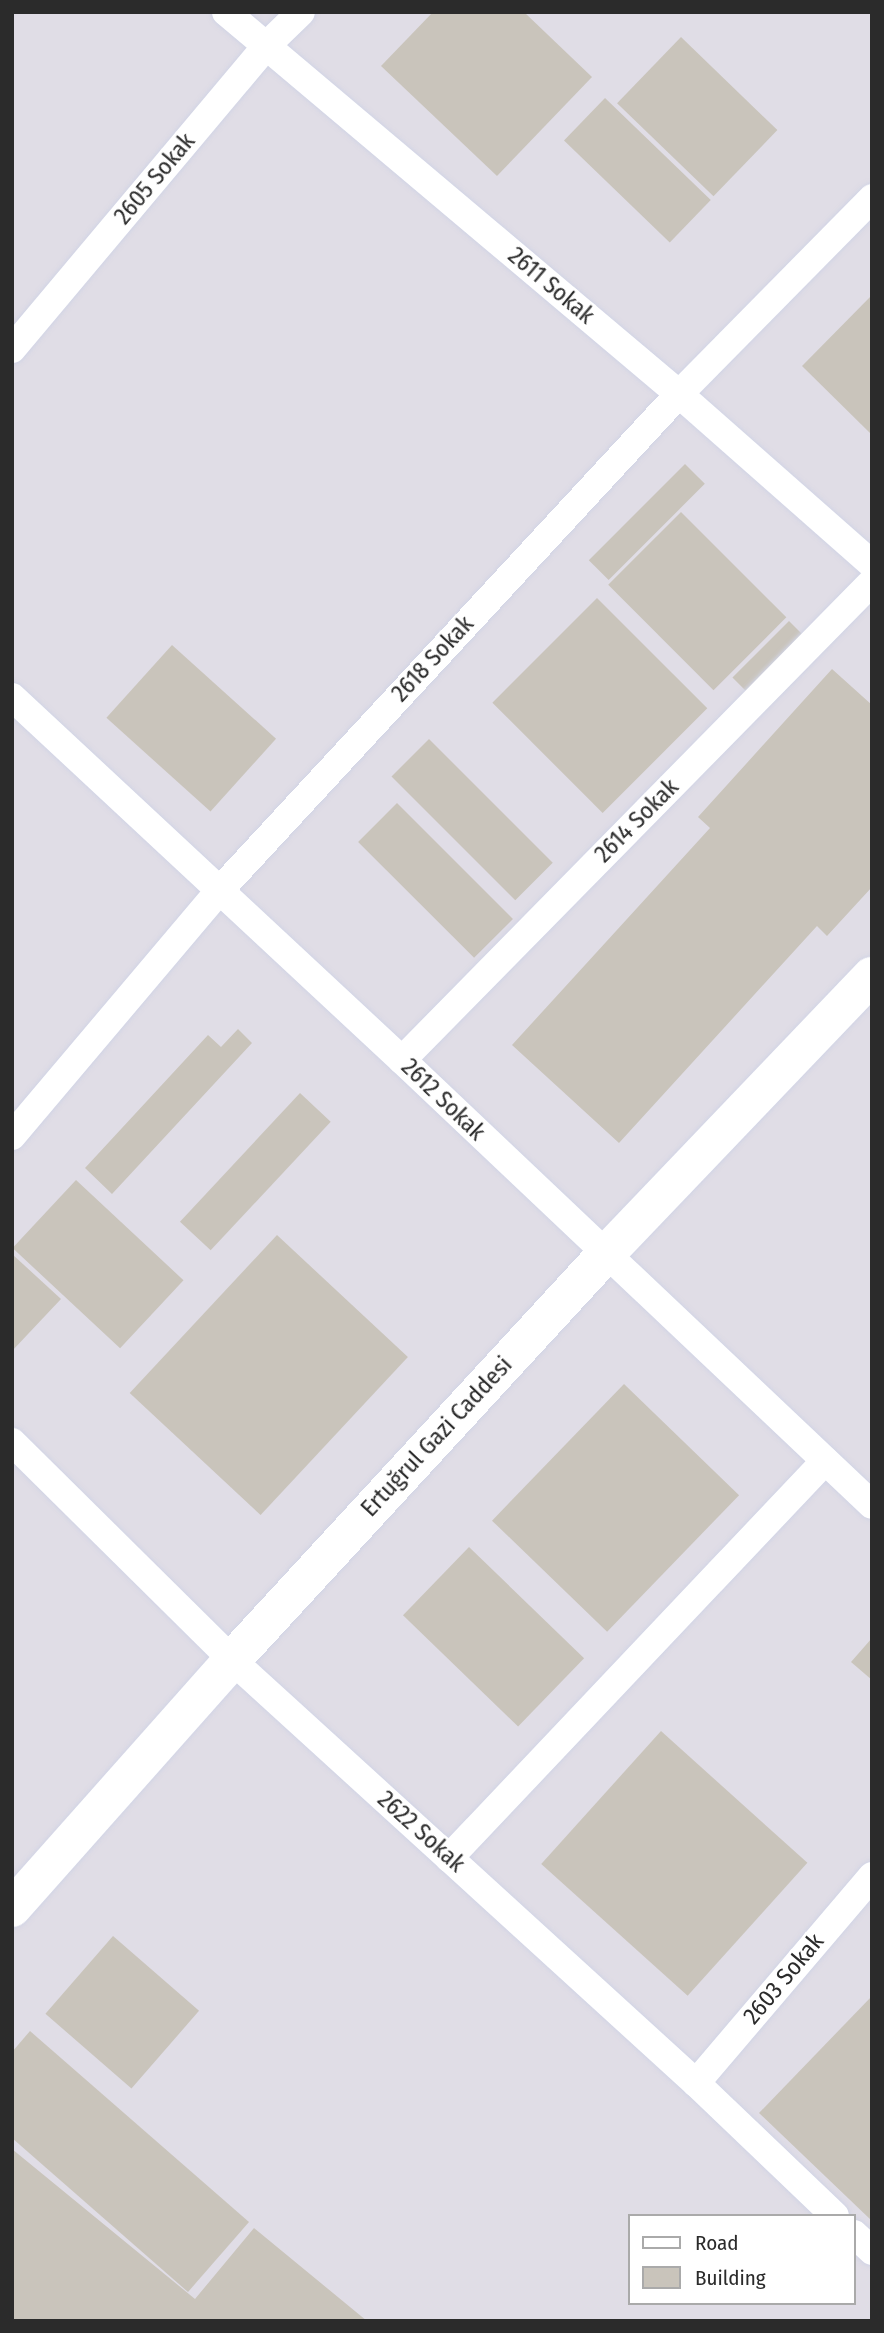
<!DOCTYPE html>
<html>
<head>
<meta charset="utf-8">
<style>
  body { margin:0 }
  #map { position:relative; width:884px; height:2333px; overflow:hidden; background:#eee7dc; font-family:"Fira Sans Condensed",sans-serif }
  div>[style] { position:absolute }
  .industrial>* { inset:0; background:#e0dde6 }
  .building>* { inset:0; background:#c9c4bb; transform-origin:0 0 }
  .roads { filter:drop-shadow(0 0 2px #d1d4e5) drop-shadow(0 0 2px #d1d4e5) }
  .minor>* { height:28px; margin:-14px; padding:0 14px; transform-origin:14px; border-radius:14px; background:#fff }
  .secondary>* { height:38px; margin:-19px; padding:0 19px; transform-origin:19px; border-radius:19px; background:#fff }
  span { translate:-50% -50%; white-space:nowrap; text-align:center; line-height:1.15; -webkit-text-stroke:5px #fff; paint-order:stroke }
  .street-label { font-size:24px; color:#2b2b2b }
  .frame { position:absolute; inset:0; border:14px solid #2b2b2b; pointer-events:none }
  .legend { position:absolute; left:628px; top:2214px; width:228px; height:91px; box-sizing:border-box; background:#fff; border:2px solid #aaa; margin:0; padding:9px 12px; list-style:none; font-size:21px; color:#2b2b2b }
  .legend li { display:flex; align-items:center; gap:14px; height:35px }
  .legend b { width:35px; border:2px solid #aaa }
</style>
</head>
<body>
<div id="map">
  <div class="industrial">
    <div style="clip-path:polygon(evenodd,12px 12px,872px 12px,872px 2321px,12px 2321px,12px 12px,630px 2216px,854px 2216px,854px 2303px,630px 2303px,630px 2216px)"></div>
  </div>
  <div class="building">
    <div style="clip-path:polygon(433px 12px,524px 12px,592px 77px,497px 176px,381px 66px)"></div>
    <div style="left:681px;top:37px;width:134px;height:92px;rotate:44deg"></div>
    <div style="left:605px;top:98px;width:147px;height:59px;rotate:44deg"></div>
    <div style="clip-path:polygon(872px 295px,872px 435px,802px 366px)"></div>
    <div style="left:685px;top:464px;width:28px;height:136px;rotate:45deg"></div>
    <div style="left:681px;top:512px;width:149px;height:103px;rotate:45deg"></div>
    <div style="left:597px;top:598px;width:156px;height:148px;rotate:45deg"></div>
    <div style="left:789px;top:621px;width:23px;height:80px;rotate:45deg"></div>
    <div style="left:172px;top:645px;width:140px;height:98px;rotate:42deg"></div>
    <div style="clip-path:polygon(832px 669px,872px 705px,872px 887px,827px 936px,817px 926px,619px 1143px,512px 1045px,710px 828px,698px 817px)"></div>
    <div style="left:429px;top:739px;width:175px;height:53px;rotate:45deg"></div>
    <div style="left:397px;top:803px;width:164px;height:55px;rotate:45deg"></div>
    <div style="clip-path:polygon(238px 1029px,252px 1043px,112px 1194px,85px 1168px,208px 1035px,221px 1047px)"></div>
    <div style="left:300px;top:1093px;width:42px;height:176px;rotate:43deg"></div>
    <div style="left:76px;top:1180px;width:147px;height:93px;rotate:43deg"></div>
    <div style="left:277px;top:1235px;width:179px;height:216px;rotate:43deg"></div>
    <div style="clip-path:polygon(12px 1254px,61px 1299px,12px 1351px)"></div>
    <div style="left:624px;top:1384px;width:160px;height:190px;rotate:44deg"></div>
    <div style="left:469px;top:1547px;width:160px;height:95px;rotate:44deg"></div>
    <div style="clip-path:polygon(872px 1638px,872px 1680px,851px 1662px)"></div>
    <div style="left:661px;top:1731px;width:197px;height:179px;rotate:42deg"></div>
    <div style="left:113px;top:1936px;width:114px;height:103px;rotate:41deg"></div>
    <div style="clip-path:polygon(872px 1996px,872px 2221px,759px 2113px)"></div>
    <div style="clip-path:polygon(30px 2031px,249px 2222px,188px 2292px,12px 2138px,12px 2052px)"></div>
    <div style="clip-path:polygon(12px 2149px,195px 2299px,254px 2228px,367px 2321px,12px 2321px)"></div>
  </div>
  <div class="roads">
    <div class="minor">
      <div style="left:226px;top:12px;width:593px;rotate:40.14deg"></div>
      <div style="left:679px;top:394px;width:257px;rotate:41.4deg"></div>
      <div style="left:12px;top:349px;width:394px;rotate:-50deg"></div>
      <div style="left:265px;top:47px;width:50px;rotate:-44.2deg"></div>
      <div style="left:12px;top:697px;width:533px;rotate:42.95deg"></div>
      <div style="left:402px;top:1060px;width:647px;rotate:43.43deg"></div>
      <div style="left:402px;top:1060px;width:670px;rotate:-45.48deg"></div>
      <div style="left:12px;top:1136px;width:322px;rotate:-49.8deg"></div>
      <div style="left:220px;top:890px;width:676px;rotate:-47.22deg"></div>
      <div style="left:679px;top:394px;width:275px;rotate:-45.4deg"></div>
      <div style="left:12px;top:1442px;width:310px;rotate:44.7deg"></div>
      <div style="left:232px;top:1660px;width:628px;rotate:42.35deg"></div>
      <div style="left:696px;top:2083px;width:192px;rotate:43.7deg"></div>
      <div style="left:449px;top:1858px;width:547px;rotate:-46.56deg"></div>
      <div style="left:696px;top:2083px;width:272px;rotate:-49.6deg"></div>
      <div style="left:854px;top:2234px;width:25px;rotate:43deg"></div>
    </div>
    <div class="secondary">
      <div style="left:12px;top:1908px;width:332px;rotate:-48.4deg"></div>
      <div style="left:232px;top:1660px;width:551px;rotate:-47.36deg"></div>
      <div style="left:605px;top:1255px;width:386px;rotate:-46.3deg"></div>
    </div>
  </div>
  <div class="street-label">
    <span style="left:155px;top:179px;rotate:-50deg">2605 Sokak</span>
    <span style="left:551px;top:286px;rotate:40deg">2611 Sokak</span>
    <span style="left:433px;top:659px;rotate:-47deg">2618 Sokak</span>
    <span style="left:637px;top:821px;rotate:-45deg">2614 Sokak</span>
    <span style="left:443px;top:1100px;rotate:44deg">2612 Sokak</span>
    <span style="left:437px;top:1437px;rotate:-47deg">Ertuğrul Gazi Caddesi</span>
    <span style="left:421px;top:1832px;rotate:42deg">2622 Sokak</span>
    <span style="left:784px;top:1979px;rotate:-50deg">2603 Sokak</span>
  </div>
  <div class="frame"></div>
  <ul class="legend">
  <li><b style="height:9px;background:#fff"></b>Road</li>
  <li><b style="height:19px;background:#c9c4bb"></b>Building</li>
  </ul>
</div>
</body>
</html>
